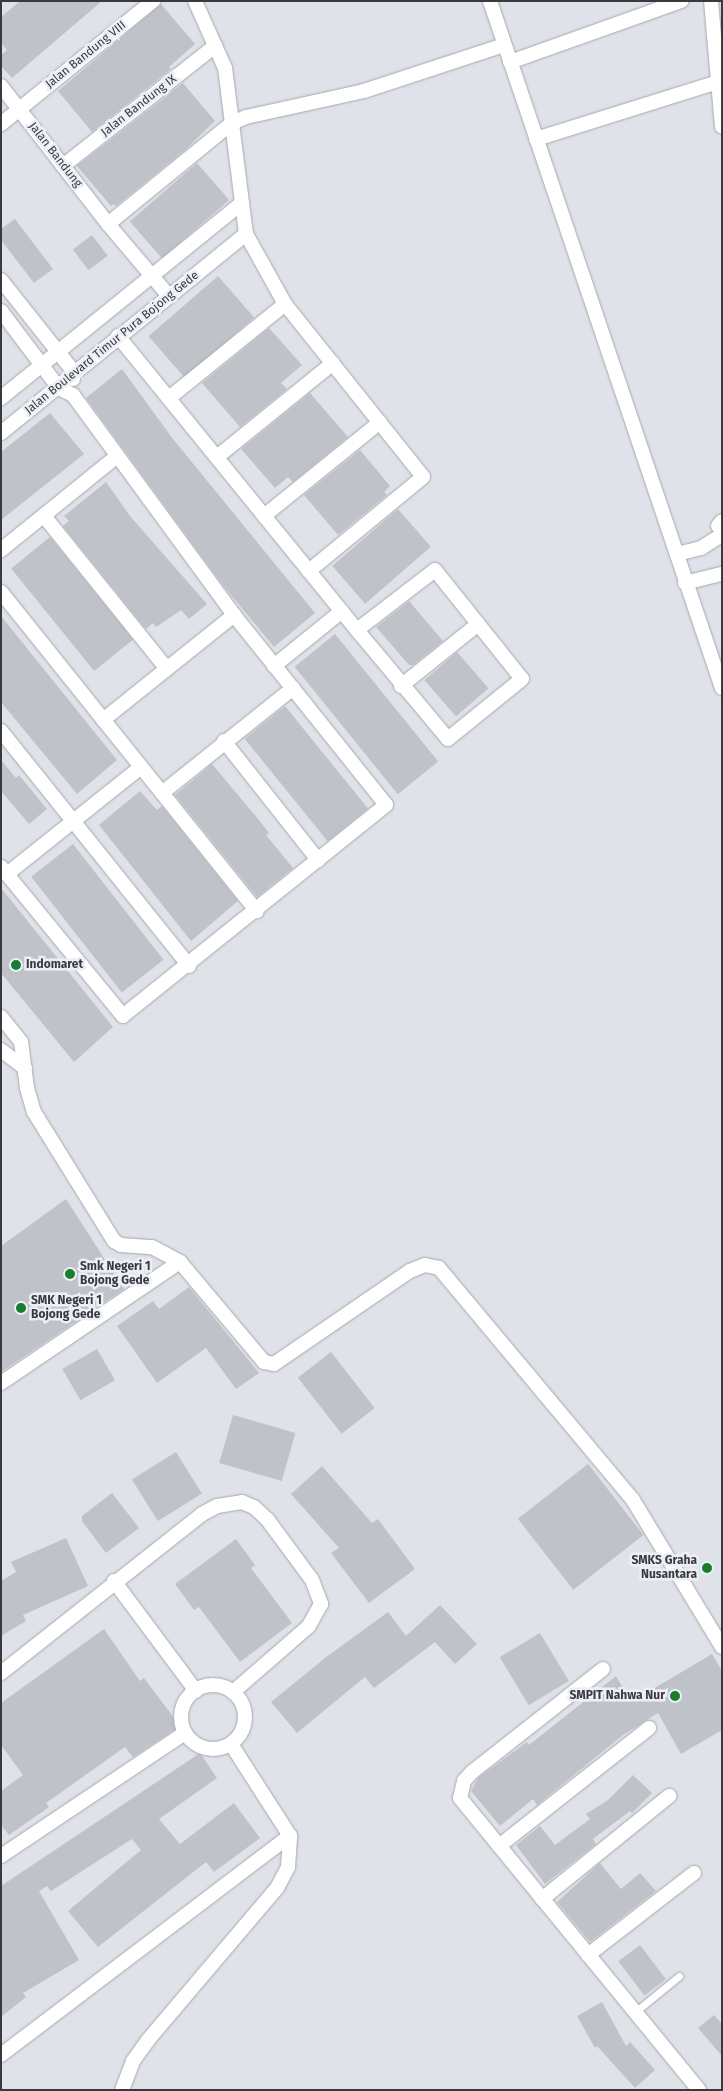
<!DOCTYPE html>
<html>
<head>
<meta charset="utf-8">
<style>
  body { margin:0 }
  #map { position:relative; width:723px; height:2091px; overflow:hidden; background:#e0e2e9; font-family:"Fira Sans",sans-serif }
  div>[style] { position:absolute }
  .building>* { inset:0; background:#c0c2ca; transform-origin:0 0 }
  .roads { filter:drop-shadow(0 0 1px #a6a8af) drop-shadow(0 0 1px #a6a8af) }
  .service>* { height:7px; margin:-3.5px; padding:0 3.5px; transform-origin:3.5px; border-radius:3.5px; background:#fff }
  .minor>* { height:14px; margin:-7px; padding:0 7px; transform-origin:7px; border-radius:7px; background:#fff }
  .minor>.ring { margin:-7px; padding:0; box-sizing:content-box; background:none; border:14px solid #fff; border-radius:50% }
  .dots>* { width:14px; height:14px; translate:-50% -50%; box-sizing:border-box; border:2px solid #edeff7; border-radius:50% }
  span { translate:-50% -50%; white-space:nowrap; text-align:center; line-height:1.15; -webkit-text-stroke:5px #edeff7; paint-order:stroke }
  .street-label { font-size:12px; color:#3a3a3e }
  .poi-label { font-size:12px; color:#3a3a3e; font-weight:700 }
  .left { translate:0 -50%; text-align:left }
  .right { translate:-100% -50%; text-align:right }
  .frame { position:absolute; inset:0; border:2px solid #3a3a3e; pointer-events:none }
</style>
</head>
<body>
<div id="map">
  <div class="building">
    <div style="clip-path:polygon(20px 1px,102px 1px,12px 78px,1px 66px,1px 55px,7px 50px,1px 43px,1px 17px)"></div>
    <div style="clip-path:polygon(161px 4px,195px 44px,169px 67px,171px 69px,92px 132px,58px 91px)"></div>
    <div style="clip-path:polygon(183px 83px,215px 121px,186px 149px,116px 206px,114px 204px,111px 206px,77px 166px)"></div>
    <div style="left:197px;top:163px;width:49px;height:89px;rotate:49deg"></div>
    <div style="clip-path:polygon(15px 219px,53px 269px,34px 283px,1px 240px,1px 229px)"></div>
    <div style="left:92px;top:235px;width:26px;height:24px;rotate:53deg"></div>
    <div style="left:218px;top:276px;width:55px;height:92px;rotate:49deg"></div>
    <div style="clip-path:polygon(269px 328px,302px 365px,281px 383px,287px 389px,240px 427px,202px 383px)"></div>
    <div style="clip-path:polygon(122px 369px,173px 439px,315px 613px,274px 647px,222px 584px,86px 398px)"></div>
    <div style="clip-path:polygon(310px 393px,348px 437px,293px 482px,288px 477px,275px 488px,241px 449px)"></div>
    <div style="clip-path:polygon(50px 413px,84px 454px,1px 520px,1px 452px)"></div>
    <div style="clip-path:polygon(360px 450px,390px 486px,384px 492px,387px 495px,338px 535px,304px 495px)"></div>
    <div style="clip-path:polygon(106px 482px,130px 516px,207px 604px,189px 619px,181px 610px,156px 627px,153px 623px,146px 629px,63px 526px,69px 521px,64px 516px)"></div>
    <div style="left:398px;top:509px;width:50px;height:87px;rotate:49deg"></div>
    <div style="left:50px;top:537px;width:132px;height:50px;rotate:51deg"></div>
    <div style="clip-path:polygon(409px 601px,443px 641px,413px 665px,409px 665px,376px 627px)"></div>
    <div style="clip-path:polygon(1px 616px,117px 760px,77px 794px,1px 702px)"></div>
    <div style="left:335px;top:634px;width:164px;height:52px;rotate:51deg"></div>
    <div style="left:457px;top:652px;width:48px;height:43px;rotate:49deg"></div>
    <div style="left:285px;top:706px;width:132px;height:52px;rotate:51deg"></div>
    <div style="clip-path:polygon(1px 760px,16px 778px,19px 775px,47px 809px,29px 824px,1px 791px)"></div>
    <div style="clip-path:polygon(212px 764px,259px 820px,269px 833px,266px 835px,293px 868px,257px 897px,175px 795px)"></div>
    <div style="clip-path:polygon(140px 791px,157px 810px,162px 806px,238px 901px,191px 941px,99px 825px)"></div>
    <div style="left:73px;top:844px;width:147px;height:53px;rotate:52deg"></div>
    <div style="clip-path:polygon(1px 888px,113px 1027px,74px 1062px,1px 973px)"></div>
    <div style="clip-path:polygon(66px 1199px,124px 1289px,1px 1372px,1px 1246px)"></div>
    <div style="clip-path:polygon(189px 1287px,259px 1373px,236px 1389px,206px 1348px,157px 1383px,117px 1326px,153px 1301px,159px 1309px)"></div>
    <div style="left:97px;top:1349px;width:36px;height:40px;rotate:60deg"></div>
    <div style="left:331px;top:1352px;width:71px;height:42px;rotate:52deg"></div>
    <div style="left:233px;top:1415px;width:65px;height:50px;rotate:16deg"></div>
    <div style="left:176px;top:1452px;width:49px;height:52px;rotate:58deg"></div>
    <div style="left:588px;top:1464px;width:90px;height:89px;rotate:52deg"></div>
    <div style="clip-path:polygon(322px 1466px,372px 1523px,378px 1519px,415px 1569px,369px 1603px,331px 1553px,339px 1548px,291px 1494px)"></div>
    <div style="clip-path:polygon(112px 1493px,139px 1528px,106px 1553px,82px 1521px,82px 1516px)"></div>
    <div style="clip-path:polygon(66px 1538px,88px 1586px,23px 1615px,26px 1621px,1px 1636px,1px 1581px,16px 1572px,11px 1562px)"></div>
    <div style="clip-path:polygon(236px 1539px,255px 1565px,251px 1568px,292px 1623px,240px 1662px,199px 1607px,194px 1610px,175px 1584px)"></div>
    <div style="clip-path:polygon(440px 1605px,477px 1644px,455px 1664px,435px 1642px,374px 1688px,365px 1677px,297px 1733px,271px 1702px,325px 1658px,388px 1612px,406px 1636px)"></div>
    <div style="clip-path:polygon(104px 1629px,140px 1681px,144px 1678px,180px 1726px,133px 1757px,125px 1747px,46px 1803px,49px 1807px,9px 1835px,1px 1825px,1px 1791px,23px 1775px,1px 1745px,1px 1703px)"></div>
    <div style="left:540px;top:1633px;width:56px;height:47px;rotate:59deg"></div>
    <div style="clip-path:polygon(712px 1654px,722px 1671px,722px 1730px,681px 1754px,658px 1713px,623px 1735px,537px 1805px,533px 1799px,500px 1826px,471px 1791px,478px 1778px,527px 1742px,529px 1745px,616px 1676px,631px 1702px)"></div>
    <div style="clip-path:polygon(200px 1753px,217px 1778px,159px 1819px,180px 1844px,234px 1803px,260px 1838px,214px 1872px,206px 1862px,98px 1947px,68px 1911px,141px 1850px,132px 1839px,51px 1891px,47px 1886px,39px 1891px,79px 1960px,23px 1993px,26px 1997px,1px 2017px,1px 1886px)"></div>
    <div style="clip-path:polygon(633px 1775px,652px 1793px,632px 1813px,630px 1811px,593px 1839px,596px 1844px,545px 1884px,516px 1845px,540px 1826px,555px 1845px,590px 1819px,586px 1814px,608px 1800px)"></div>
    <div style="clip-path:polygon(600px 1863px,621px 1889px,640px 1873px,656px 1891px,590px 1942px,557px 1902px)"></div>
    <div style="left:640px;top:1945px;width:43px;height:27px;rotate:53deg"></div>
    <div style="clip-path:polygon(602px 2002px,626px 2046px,630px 2042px,655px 2070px,635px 2088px,597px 2046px,595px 2048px,577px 2016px)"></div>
    <div style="clip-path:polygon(714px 2015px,722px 2024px,722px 2056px,698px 2028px)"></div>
  </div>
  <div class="roads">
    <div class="service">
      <div style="left:635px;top:2012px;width:57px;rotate:-39.3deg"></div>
    </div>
    <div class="minor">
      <div style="left:195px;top:1px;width:73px;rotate:65.9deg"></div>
      <div style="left:225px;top:68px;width:167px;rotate:82.8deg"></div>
      <div style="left:246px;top:234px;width:80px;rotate:60.9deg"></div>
      <div style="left:285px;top:304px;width:221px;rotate:51.4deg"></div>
      <div style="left:423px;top:477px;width:148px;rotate:140.5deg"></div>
      <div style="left:490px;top:1px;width:725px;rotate:71.34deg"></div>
      <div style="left:711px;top:1px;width:126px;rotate:85deg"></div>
      <div style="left:510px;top:62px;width:182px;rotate:-19.6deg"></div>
      <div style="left:1px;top:86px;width:175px;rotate:52.2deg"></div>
      <div style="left:108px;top:224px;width:93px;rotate:49.8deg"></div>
      <div style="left:1px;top:124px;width:196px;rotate:-39deg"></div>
      <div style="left:536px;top:139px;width:191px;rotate:-17.4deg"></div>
      <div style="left:63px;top:166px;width:194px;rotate:-38.3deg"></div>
      <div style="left:108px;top:224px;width:160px;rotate:-39.2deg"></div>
      <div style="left:232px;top:123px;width:15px;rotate:-23deg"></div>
      <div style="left:246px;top:117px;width:121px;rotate:-12.4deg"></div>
      <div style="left:364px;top:91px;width:147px;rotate:-18.2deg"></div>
      <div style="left:1px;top:280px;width:116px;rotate:51.6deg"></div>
      <div style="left:73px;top:371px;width:8px;rotate:90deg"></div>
      <div style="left:1px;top:311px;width:96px;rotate:53deg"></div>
      <div style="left:59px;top:388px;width:16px;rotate:27deg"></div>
      <div style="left:73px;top:395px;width:273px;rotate:53.8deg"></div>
      <div style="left:234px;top:615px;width:243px;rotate:51.3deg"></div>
      <div style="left:386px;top:805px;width:337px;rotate:141.3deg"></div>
      <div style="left:123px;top:1016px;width:193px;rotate:-129.3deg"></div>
      <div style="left:118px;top:336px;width:379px;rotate:50.9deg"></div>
      <div style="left:357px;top:630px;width:98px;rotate:-37.6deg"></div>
      <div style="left:435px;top:570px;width:139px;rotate:51.4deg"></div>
      <div style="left:522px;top:679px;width:95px;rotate:141deg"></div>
      <div style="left:448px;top:739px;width:142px;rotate:-129.9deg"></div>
      <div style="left:1px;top:398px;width:310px;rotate:-39deg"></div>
      <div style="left:169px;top:398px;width:149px;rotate:-39deg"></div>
      <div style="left:1px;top:433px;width:316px;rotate:-39.1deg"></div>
      <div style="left:217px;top:457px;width:149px;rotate:-39deg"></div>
      <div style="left:44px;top:516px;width:196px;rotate:51.2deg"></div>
      <div style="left:264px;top:516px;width:149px;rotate:-39deg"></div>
      <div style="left:718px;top:526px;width:6px;rotate:-51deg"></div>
      <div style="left:1px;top:550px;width:149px;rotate:-39deg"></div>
      <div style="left:677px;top:554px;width:25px;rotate:-14deg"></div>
      <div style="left:701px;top:548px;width:19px;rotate:-32deg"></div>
      <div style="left:685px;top:583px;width:38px;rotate:-14deg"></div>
      <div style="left:1px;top:592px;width:409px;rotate:51.3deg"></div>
      <div style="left:274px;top:666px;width:87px;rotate:-39deg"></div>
      <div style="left:401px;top:686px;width:99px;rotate:-38.8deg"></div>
      <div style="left:103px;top:720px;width:168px;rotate:-38.7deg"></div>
      <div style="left:1px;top:731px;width:301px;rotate:51.3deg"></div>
      <div style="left:224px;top:741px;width:152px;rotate:51.7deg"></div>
      <div style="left:162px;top:793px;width:168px;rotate:-38.7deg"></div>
      <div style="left:7px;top:874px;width:171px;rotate:-38.6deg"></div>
      <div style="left:1px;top:1017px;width:32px;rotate:51deg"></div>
      <div style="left:21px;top:1042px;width:46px;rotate:82.6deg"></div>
      <div style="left:27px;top:1088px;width:25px;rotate:74deg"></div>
      <div style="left:34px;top:1112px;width:152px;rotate:58.2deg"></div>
      <div style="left:114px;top:1241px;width:8px;rotate:30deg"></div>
      <div style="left:121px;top:1245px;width:31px;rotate:4deg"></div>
      <div style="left:152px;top:1247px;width:32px;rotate:28deg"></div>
      <div style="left:180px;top:1262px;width:131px;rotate:50deg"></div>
      <div style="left:264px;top:1362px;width:10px;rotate:11deg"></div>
      <div style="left:274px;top:1364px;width:165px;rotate:-34.4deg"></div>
      <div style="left:410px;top:1271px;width:16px;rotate:-22deg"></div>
      <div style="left:425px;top:1265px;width:14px;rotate:12deg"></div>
      <div style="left:439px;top:1268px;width:302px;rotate:50.1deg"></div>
      <div style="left:633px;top:1500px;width:172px;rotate:58.8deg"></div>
      <div style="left:1px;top:1050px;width:30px;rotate:37deg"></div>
      <div style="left:1px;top:1383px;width:216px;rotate:-34.1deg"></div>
      <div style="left:114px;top:1581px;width:137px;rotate:53.3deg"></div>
      <div style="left:603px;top:1669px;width:167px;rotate:141.8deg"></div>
      <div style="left:472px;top:1772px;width:12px;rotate:132deg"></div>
      <div style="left:464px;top:1781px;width:17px;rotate:103deg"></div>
      <div style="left:460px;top:1798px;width:377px;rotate:50.7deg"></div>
      <div style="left:1px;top:1673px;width:256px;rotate:-38.3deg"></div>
      <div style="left:202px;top:1514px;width:17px;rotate:-28deg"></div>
      <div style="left:217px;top:1506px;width:25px;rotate:-9deg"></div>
      <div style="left:242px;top:1502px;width:13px;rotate:23deg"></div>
      <div style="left:254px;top:1507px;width:18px;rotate:43deg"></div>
      <div style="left:267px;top:1519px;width:76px;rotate:53.6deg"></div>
      <div style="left:312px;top:1580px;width:26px;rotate:69deg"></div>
      <div style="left:321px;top:1604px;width:25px;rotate:119deg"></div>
      <div style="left:309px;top:1626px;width:101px;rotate:139deg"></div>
      <div class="ring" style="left:181px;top:1685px;width:50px;height:50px"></div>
      <div style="left:499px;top:1846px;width:191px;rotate:-38.2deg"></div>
      <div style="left:1px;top:1856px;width:221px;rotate:-33.8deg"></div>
      <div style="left:542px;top:1899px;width:164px;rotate:-39deg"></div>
      <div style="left:588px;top:1955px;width:134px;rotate:-37.7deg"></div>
      <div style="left:1px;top:2055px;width:363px;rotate:-37.2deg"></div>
      <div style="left:122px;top:2090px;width:31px;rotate:-69deg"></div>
      <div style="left:133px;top:2061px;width:26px;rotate:-54deg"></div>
      <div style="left:148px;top:2040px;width:199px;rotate:-49.7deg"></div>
      <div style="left:277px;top:1888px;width:24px;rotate:-62deg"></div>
      <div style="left:288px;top:1867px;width:31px;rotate:-86deg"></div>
      <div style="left:290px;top:1836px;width:109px;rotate:-122.7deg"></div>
    </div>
  </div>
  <div class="dots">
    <div style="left:16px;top:965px;background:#1a7c2e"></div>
    <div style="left:70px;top:1274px;background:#1a7c2e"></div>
    <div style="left:21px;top:1308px;background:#1a7c2e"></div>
    <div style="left:707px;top:1568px;background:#1a7c2e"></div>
    <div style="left:675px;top:1696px;background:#1a7c2e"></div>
  </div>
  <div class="street-label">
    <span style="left:86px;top:55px;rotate:-39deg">Jalan Bandung VIII</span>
    <span style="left:139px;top:106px;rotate:-38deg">Jalan Bandung IX</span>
    <span style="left:55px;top:155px;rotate:52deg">Jalan Bandung</span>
    <span style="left:112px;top:343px;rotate:-39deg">Jalan Boulevard Timur Pura Bojong Gede</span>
  </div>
  <div class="poi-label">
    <span class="left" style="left:26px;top:965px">Indomaret</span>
    <span class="left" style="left:80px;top:1274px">Smk Negeri 1<br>Bojong Gede</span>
    <span class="left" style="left:31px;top:1308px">SMK Negeri 1<br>Bojong Gede</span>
    <span class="right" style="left:697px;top:1568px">SMKS Graha<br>Nusantara</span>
    <span class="right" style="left:665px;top:1696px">SMPIT Nahwa Nur</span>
  </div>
  <div class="frame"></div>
</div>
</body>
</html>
